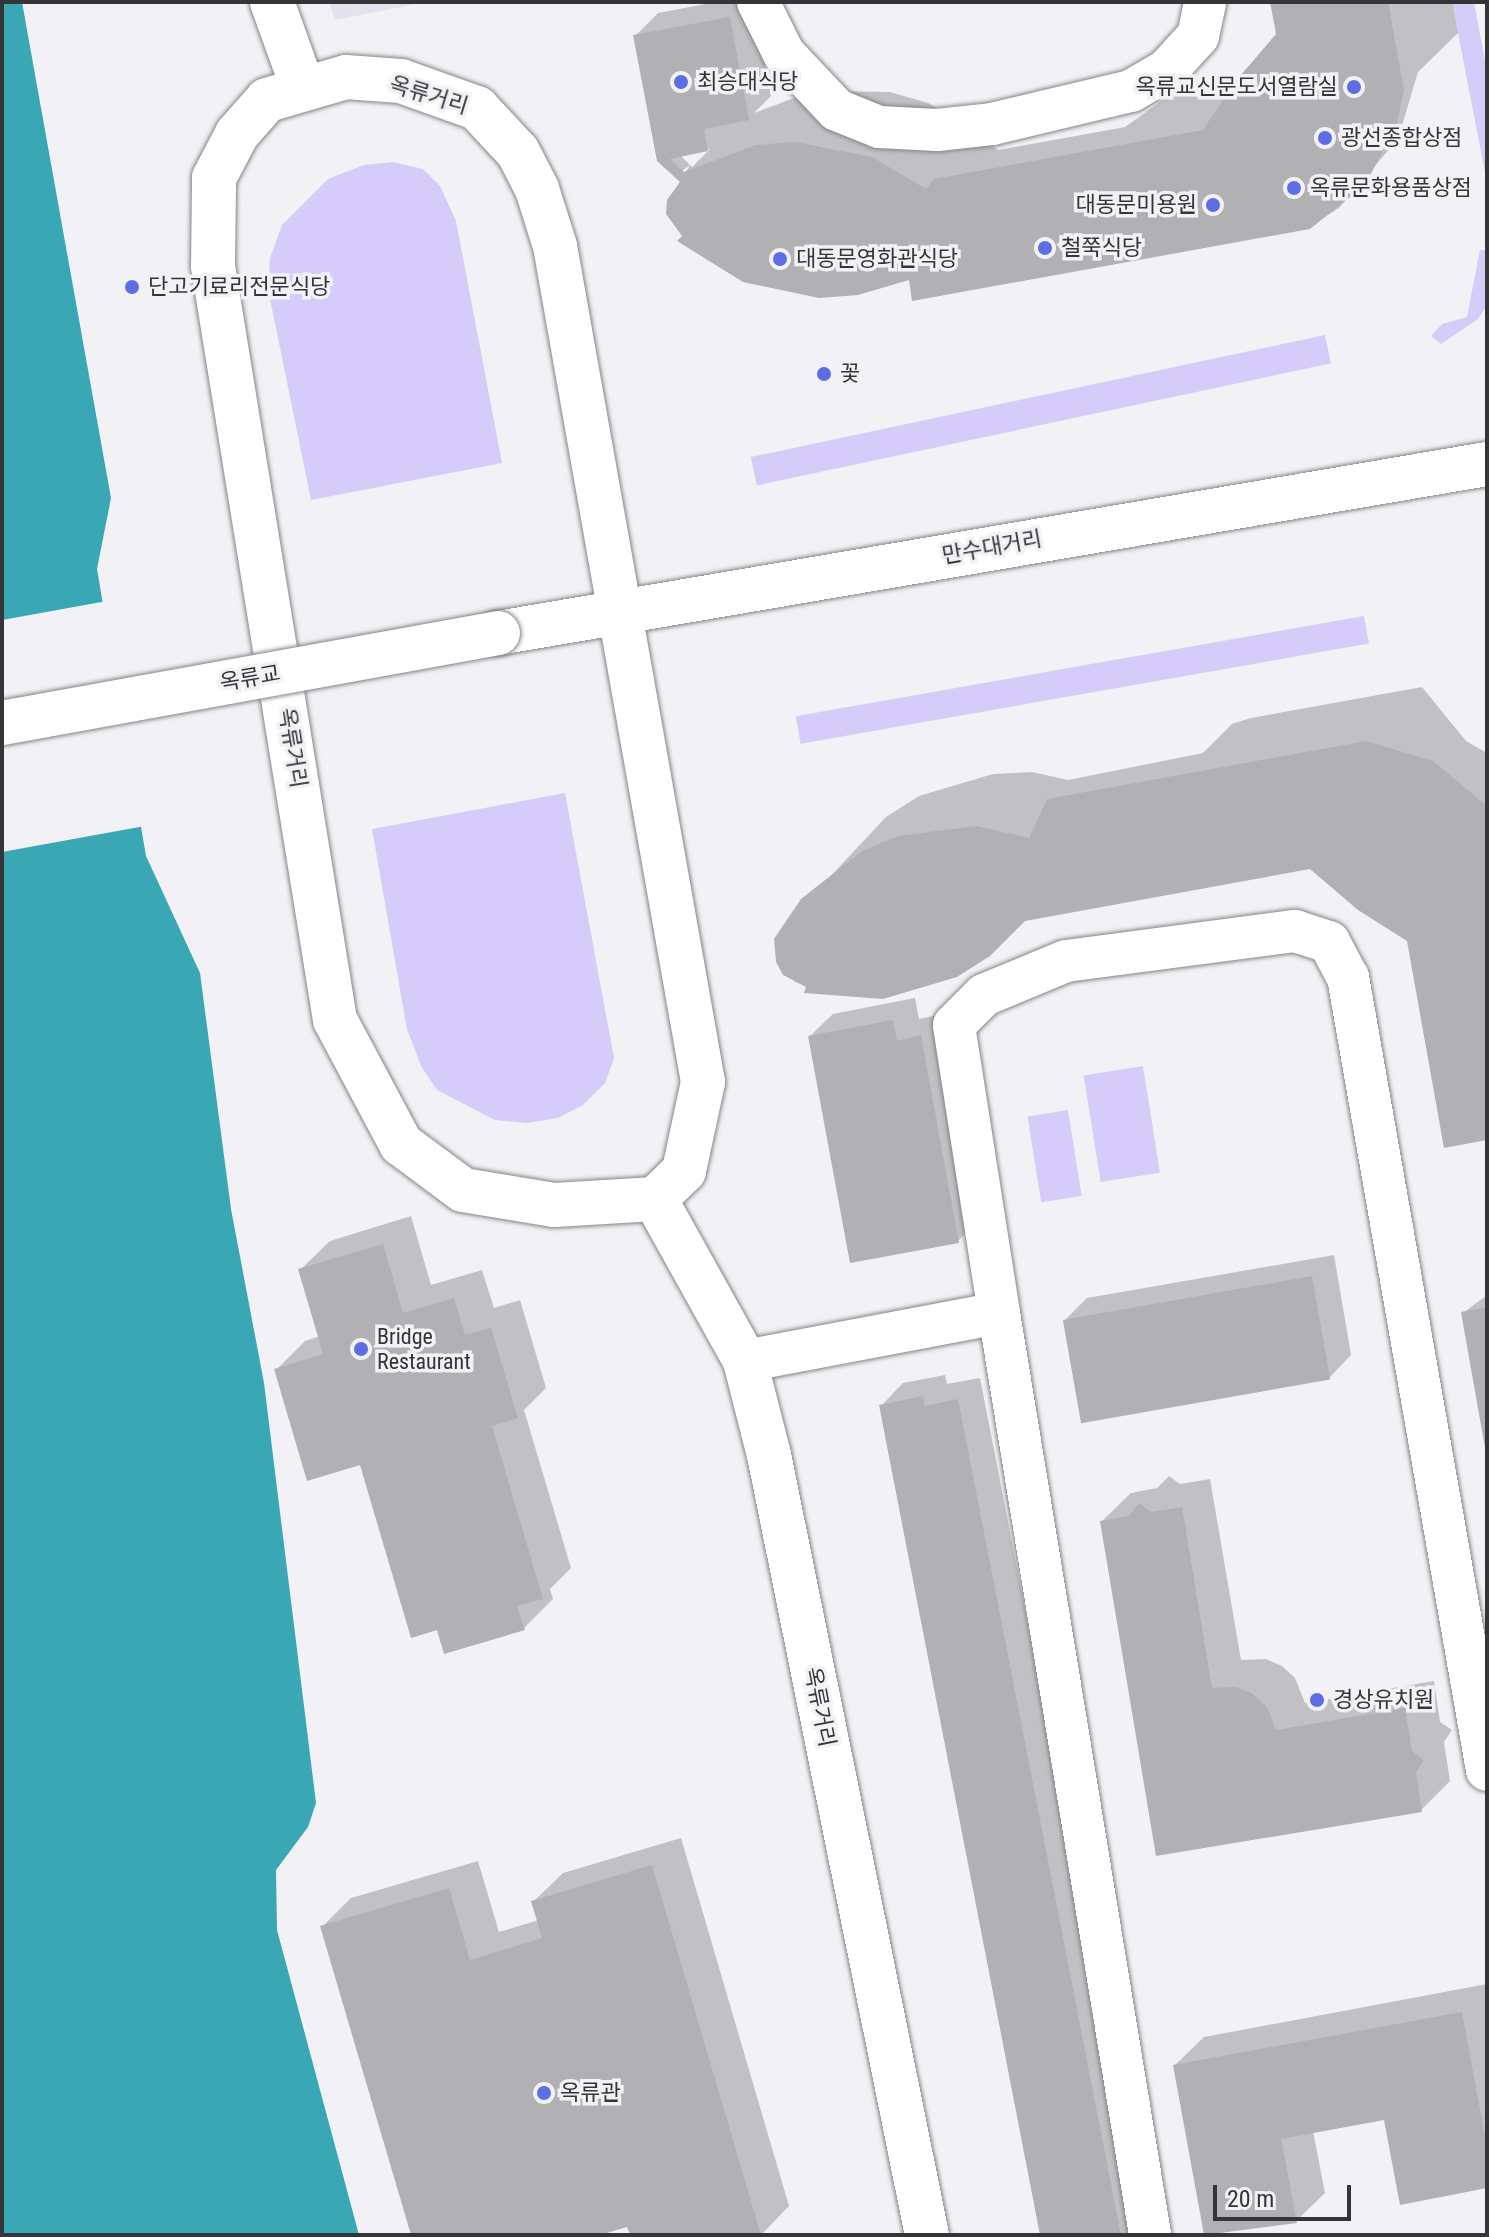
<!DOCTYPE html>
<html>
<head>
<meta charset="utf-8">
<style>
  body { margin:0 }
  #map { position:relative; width:1489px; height:2237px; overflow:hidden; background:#f2f1f5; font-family:"Roboto Condensed","Noto Sans KR",sans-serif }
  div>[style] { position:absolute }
  .built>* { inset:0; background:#e4e3ed }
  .green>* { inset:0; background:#d5ccf9; transform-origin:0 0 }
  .water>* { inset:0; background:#39a7b4 }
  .pier>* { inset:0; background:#f2f1f5 }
  .shadow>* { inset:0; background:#0003 }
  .building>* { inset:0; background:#b1b1b4; transform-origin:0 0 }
  .roads { filter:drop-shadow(0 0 2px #858588) drop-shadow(0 0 2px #858588) }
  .street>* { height:42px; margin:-21px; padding:0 21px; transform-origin:21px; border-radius:21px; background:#fff }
  .secondary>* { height:44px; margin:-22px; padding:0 22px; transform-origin:22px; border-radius:22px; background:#fff }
  .primary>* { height:44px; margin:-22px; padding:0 22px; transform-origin:22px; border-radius:22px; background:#fff }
  .bridges { filter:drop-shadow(0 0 2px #858588) drop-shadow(0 0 2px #858588) }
  .primary-bridge>* { height:44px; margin:-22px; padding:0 22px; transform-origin:22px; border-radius:22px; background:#fff }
  .dots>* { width:22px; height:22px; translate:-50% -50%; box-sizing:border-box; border:4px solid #f2f1f5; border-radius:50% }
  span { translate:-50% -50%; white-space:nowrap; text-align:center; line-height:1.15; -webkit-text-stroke:7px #f2f1f5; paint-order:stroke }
  .poi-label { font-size:22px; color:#353537 }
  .left { translate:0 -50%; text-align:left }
  .right { translate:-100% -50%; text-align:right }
  .street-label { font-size:22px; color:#353537 }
  .frame { position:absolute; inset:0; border:4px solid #353537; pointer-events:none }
  .scale { position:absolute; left:1213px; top:2185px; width:138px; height:36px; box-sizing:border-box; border:4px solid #353537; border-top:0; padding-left:10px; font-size:24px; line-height:28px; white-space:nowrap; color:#353537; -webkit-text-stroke:6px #f2f1f5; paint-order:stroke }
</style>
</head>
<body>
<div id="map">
  <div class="built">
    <div style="clip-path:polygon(329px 2px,426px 2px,335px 20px)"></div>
  </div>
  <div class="green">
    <div style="clip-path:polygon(1452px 2px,1474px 2px,1487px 71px,1487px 183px)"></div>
    <div style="clip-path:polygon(393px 162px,423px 169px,440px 186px,456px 221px,502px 463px,311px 500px,268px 289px,270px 258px,282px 225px,328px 179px,364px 165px)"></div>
    <div style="clip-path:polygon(1480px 250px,1487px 250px,1487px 305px,1478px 319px,1441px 344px,1431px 336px,1442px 324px,1467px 317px)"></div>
    <div style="left:1325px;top:335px;width:29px;height:587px;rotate:78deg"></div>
    <div style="left:1364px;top:616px;width:28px;height:577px;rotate:80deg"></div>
    <div style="clip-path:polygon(565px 793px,614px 1058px,605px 1083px,583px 1105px,558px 1118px,527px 1123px,495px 1120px,437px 1090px,421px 1066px,407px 1029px,372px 829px)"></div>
    <div style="left:1143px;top:1066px;width:108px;height:60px;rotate:81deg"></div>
    <div style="left:1068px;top:1110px;width:87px;height:41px;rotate:81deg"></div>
  </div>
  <div class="water">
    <div style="clip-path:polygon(2px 2px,22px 2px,111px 498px,97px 569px,146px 856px,200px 973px,231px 1209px,264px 1383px,316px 1803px,308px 1827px,276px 1870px,277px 1930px,359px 2235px,2px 2235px)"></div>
  </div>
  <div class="pier">
    <div style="clip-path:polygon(107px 601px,145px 826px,2px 852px,2px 620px)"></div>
  </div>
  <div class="shadow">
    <div style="clip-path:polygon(evenodd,716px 2px,753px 2px,771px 96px,754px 113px,813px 91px,890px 92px,928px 103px,972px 128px,998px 150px,1125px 127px,1174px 92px,1239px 80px,1278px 35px,1273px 2px,1452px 2px,1458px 33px,1418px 72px,1398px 139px,1339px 208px,1309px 227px,918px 273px,684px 236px,669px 200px,690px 165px,677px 175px,661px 160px,636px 35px,658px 13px,716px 2px,710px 149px,692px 167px,680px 155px,698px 151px,710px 149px)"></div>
    <div style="clip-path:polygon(1422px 687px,1466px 741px,1487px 753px,1487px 1138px,1408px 940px,1310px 867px,1024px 919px,882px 997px,807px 991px,809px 986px,795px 982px,778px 961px,779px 931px,886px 817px,919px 796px,993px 774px,1032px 772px,1068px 780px,1203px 753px,1232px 724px,1251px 718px)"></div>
    <div style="clip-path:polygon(915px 998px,919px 1019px,943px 1014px,981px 1218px,958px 1241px,810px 1036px,833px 1014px)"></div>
    <div style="clip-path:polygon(411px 1216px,431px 1285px,482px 1270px,494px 1308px,520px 1300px,546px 1388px,524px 1410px,571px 1568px,550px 1589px,553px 1599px,524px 1628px,438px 1628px,362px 1463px,276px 1370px,305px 1341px,320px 1336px,301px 1269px,330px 1241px)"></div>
    <div style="clip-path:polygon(1334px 1255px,1351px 1355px,1329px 1378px,1065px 1320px,1087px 1298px)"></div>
    <div style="clip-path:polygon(1487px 1295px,1487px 1446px,1463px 1313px)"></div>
    <div style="clip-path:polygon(945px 1375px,947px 1384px,980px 1378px,1147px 2235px,1042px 2235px,881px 1406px,903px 1383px)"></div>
    <div style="clip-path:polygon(1169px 1476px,1180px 1484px,1210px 1479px,1241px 1660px,1266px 1659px,1282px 1666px,1295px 1678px,1305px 1703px,1434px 1681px,1440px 1722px,1452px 1730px,1444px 1742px,1450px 1781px,1421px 1810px,1157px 1854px,1102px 1521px,1131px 1493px,1157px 1488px)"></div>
    <div style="clip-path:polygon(681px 1838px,789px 2206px,761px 2235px,632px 2235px,629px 2224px,593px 2235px,413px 2235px,322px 1927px,351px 1898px,478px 1861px,499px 1932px,539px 1920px,534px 1901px,563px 1873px)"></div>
    <div style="clip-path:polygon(1487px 1984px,1487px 2186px,1386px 2118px,1313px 2131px,1325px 2193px,1296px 2221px,1206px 2235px,1175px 2065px,1204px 2037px)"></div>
  </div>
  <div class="building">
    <div style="clip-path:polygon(1270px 2px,1388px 2px,1404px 90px,1397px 124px,1365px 185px,1310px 229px,912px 301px,909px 280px,858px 295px,819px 298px,743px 282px,677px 241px,682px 236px,666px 214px,667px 200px,680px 182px,657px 161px,633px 35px,730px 17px,749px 120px,704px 129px,708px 151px,670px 159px,684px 172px,756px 145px,795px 142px,872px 157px,926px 189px,934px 179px,1203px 130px,1234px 83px,1276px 34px)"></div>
    <div style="clip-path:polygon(1366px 741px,1433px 761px,1487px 806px,1487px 1140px,1444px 1148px,1407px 941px,1358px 910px,1310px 869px,1025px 921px,990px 956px,957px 977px,883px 999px,804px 993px,806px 987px,783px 975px,776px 962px,774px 939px,801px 899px,862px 851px,898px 836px,976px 826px,1029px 838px,1047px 799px)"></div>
    <div style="clip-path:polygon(893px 1020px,897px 1041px,921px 1035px,959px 1243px,850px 1263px,808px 1036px)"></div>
    <div style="clip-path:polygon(383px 1244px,403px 1313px,454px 1298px,465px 1335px,491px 1328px,518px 1418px,492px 1426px,543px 1599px,517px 1606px,525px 1630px,444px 1654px,437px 1630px,411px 1638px,360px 1465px,307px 1481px,274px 1369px,323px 1354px,298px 1269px)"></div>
    <div style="left:1312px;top:1276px;width:105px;height:253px;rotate:80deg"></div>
    <div style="clip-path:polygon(1487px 1307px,1487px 1448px,1485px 1448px,1461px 1312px)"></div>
    <div style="clip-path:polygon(923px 1396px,925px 1406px,958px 1399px,1121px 2235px,1040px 2235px,879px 1405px)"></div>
    <div style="clip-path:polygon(1139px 1503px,1151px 1512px,1182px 1507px,1212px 1688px,1236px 1687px,1253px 1694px,1267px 1707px,1276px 1730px,1405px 1708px,1412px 1751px,1424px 1760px,1416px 1772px,1422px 1812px,1156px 1856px,1100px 1521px,1129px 1516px)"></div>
    <div style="clip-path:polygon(652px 1865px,761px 2235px,630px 2235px,627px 2227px,600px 2235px,411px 2235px,320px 1926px,449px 1888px,470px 1960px,542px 1938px,531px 1901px)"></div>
    <div style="clip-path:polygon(1462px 2012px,1487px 2148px,1487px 2188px,1400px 2205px,1384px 2120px,1281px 2139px,1297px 2223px,1204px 2235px,1173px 2065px)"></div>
  </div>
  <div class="roads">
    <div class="street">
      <div style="left:758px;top:2px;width:58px;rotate:63.4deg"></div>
      <div style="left:784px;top:54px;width:77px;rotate:46.6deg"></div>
      <div style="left:837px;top:110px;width:45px;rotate:22deg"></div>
      <div style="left:879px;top:127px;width:58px;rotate:3deg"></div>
      <div style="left:937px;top:130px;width:55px;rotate:-6.2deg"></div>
      <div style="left:992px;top:124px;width:143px;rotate:-13.4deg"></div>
      <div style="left:1131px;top:91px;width:42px;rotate:-30.3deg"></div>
      <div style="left:1167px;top:70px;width:46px;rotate:-47.6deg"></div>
      <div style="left:1198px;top:36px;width:35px;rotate:-78deg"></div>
      <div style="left:999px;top:1313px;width:933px;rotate:80.69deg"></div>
      <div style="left:745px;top:1361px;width:258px;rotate:-10.7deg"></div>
      <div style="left:999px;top:1313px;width:291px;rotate:-98.9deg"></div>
      <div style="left:954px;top:1025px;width:42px;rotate:-45deg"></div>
      <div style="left:984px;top:995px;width:89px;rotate:-22.5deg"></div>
      <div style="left:1066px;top:961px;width:231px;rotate:-7.5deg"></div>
      <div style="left:1295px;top:931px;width:36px;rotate:18deg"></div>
      <div style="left:1329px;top:942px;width:40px;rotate:62deg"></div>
      <div style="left:1348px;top:977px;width:805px;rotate:80.06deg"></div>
    </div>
    <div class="secondary">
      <div style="left:272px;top:2px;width:91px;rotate:70.2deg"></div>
      <div style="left:346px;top:77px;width:55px;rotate:4.2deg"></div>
      <div style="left:401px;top:81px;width:81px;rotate:19.6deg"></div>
      <div style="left:477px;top:108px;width:60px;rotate:47deg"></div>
      <div style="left:518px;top:152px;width:42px;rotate:62.8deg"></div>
      <div style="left:537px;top:189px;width:60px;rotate:72.5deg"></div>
      <div style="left:555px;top:246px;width:849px;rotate:79.96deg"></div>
      <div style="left:703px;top:1082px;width:91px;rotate:102.1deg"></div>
      <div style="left:684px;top:1171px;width:40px;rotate:136deg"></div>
      <div style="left:655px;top:1199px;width:101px;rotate:176.6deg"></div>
      <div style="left:554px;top:1205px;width:92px;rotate:-170.6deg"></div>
      <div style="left:463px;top:1190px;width:77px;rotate:-143.4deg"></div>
      <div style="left:401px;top:1144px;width:140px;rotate:-118deg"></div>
      <div style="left:335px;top:1020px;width:764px;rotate:-99.19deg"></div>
      <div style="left:213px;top:266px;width:88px;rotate:-89.3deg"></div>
      <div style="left:214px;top:178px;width:50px;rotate:-62.4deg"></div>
      <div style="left:237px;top:134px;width:45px;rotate:-48.6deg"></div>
      <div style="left:267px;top:100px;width:82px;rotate:-16.2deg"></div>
      <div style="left:655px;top:1199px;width:185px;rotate:60.9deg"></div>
      <div style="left:745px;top:1361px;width:97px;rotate:75.7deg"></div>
      <div style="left:769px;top:1455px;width:796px;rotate:78.55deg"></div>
    </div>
    <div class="primary">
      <div style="left:498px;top:633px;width:1003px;rotate:-9.7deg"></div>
    </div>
  </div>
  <div class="bridges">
    <div class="primary-bridge">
      <div style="left:2px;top:723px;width:504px;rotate:-10.28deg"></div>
    </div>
  </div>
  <div class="dots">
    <div style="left:681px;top:82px;background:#5d6ee5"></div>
    <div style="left:1354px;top:87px;background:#5d6ee5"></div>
    <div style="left:1325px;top:138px;background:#5d6ee5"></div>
    <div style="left:1294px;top:188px;background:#5d6ee5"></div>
    <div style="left:1213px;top:205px;background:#5d6ee5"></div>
    <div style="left:1045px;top:248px;background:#5d6ee5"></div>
    <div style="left:780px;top:259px;background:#5d6ee5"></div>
    <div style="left:132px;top:287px;background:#5d6ee5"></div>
    <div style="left:824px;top:374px;background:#5d6ee5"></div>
    <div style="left:361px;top:1349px;background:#5d6ee5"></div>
    <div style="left:1317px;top:1700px;background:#5d6ee5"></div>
    <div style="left:544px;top:2093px;background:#5d6ee5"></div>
  </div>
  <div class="poi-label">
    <span class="left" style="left:697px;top:82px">최승대식당</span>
    <span class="right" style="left:1338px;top:87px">옥류교신문도서열람실</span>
    <span class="left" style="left:1341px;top:138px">광선종합상점</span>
    <span class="left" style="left:1310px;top:188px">옥류문화용품상점</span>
    <span class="right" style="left:1197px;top:205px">대동문미용원</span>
    <span class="left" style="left:1061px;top:248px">철쭉식당</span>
    <span class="left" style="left:796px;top:259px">대동문영화관식당</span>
    <span class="left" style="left:148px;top:287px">단고기료리전문식당</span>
    <span class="left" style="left:840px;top:374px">꽃</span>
    <span class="left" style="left:377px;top:1349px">Bridge<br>Restaurant</span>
    <span class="left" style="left:1333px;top:1700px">경상유치원</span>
    <span class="left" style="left:560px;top:2093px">옥류관</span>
  </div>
  <div class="street-label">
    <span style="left:429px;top:95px;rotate:17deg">옥류거리</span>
    <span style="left:992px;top:547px;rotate:-10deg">만수대거리</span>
    <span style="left:250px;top:678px;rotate:-10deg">옥류교</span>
    <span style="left:293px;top:748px;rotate:81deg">옥류거리</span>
    <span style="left:820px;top:1707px;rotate:79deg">옥류거리</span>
  </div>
  <div class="frame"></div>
  <div class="scale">20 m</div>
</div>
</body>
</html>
